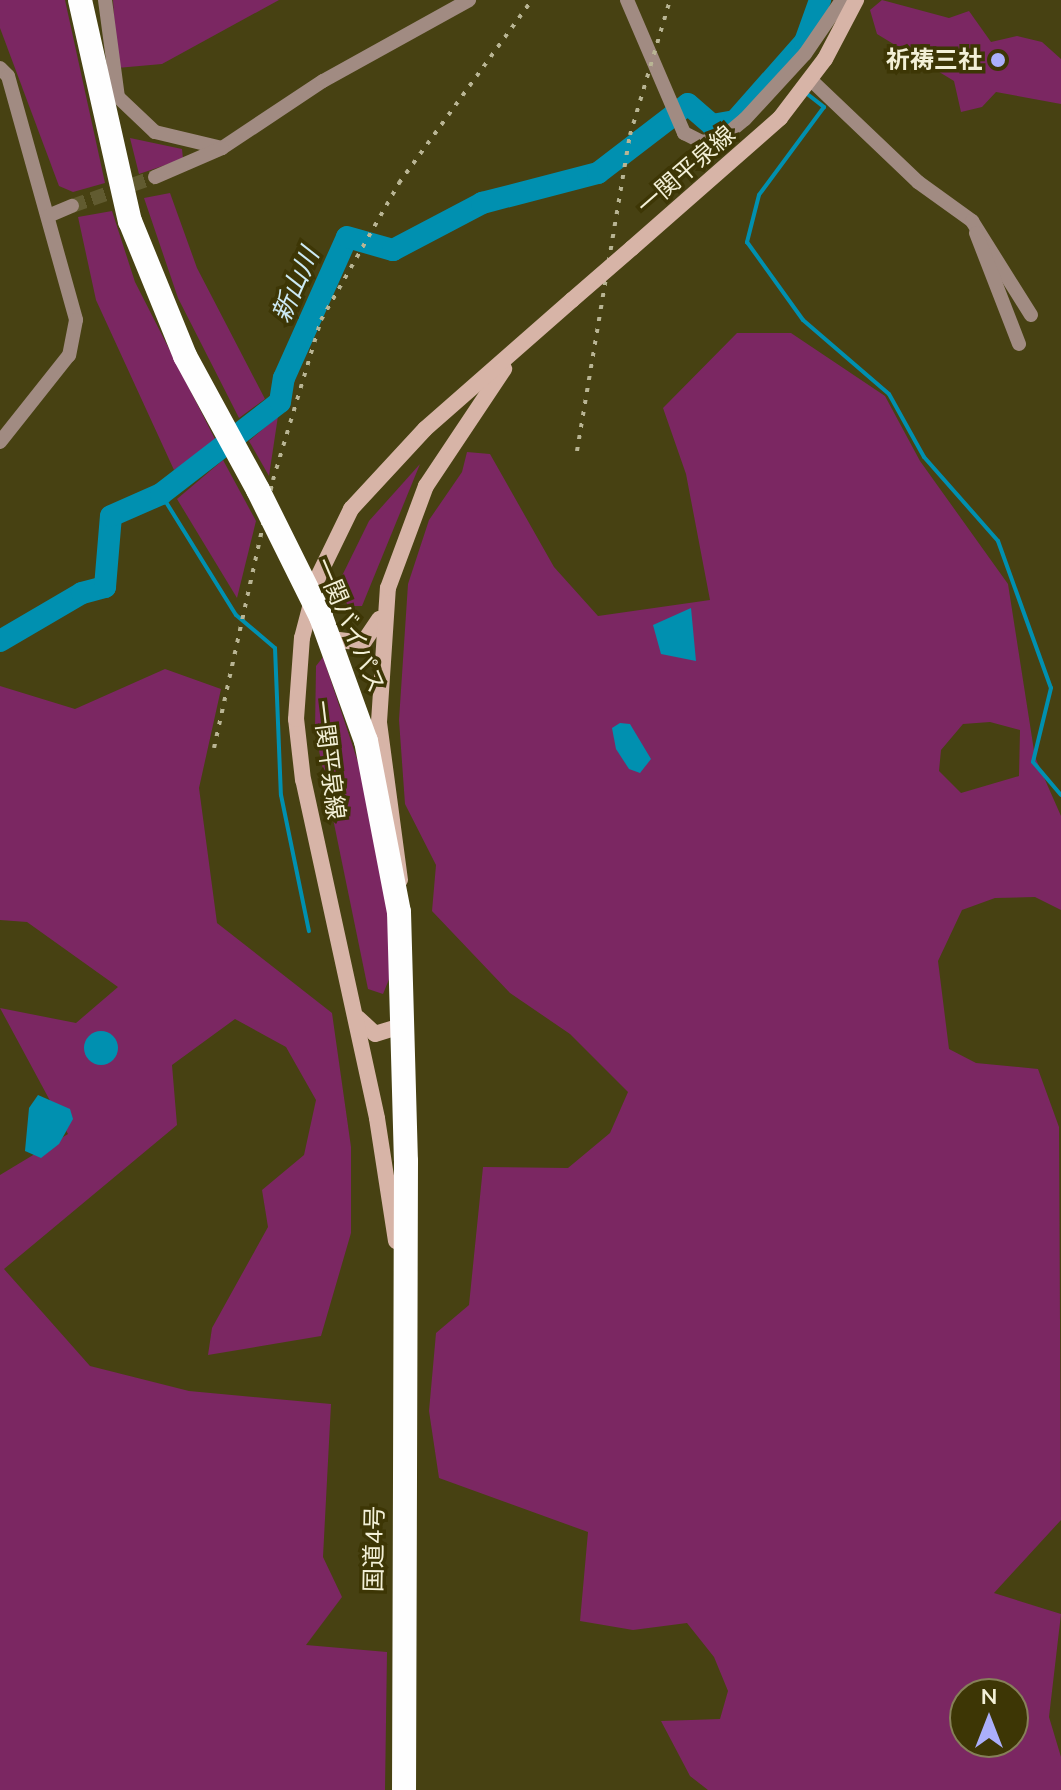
<!DOCTYPE html>
<html>
<head>
<meta charset="utf-8">
<style>
  body { margin:0 }
  #map { position:relative; width:1061px; height:1790px; overflow:hidden; background:#474112; font-family:Mulish,"Noto Sans JP",sans-serif }
  div>[style] { position:absolute }
  .green>* { inset:0; background:#7b2762 }
  .water>* { inset:0; background:#0090b0 }
  .round { border-radius:50% }
  .stream>* { height:4px; margin:-2px; padding:0 2px; transform-origin:2px; border-radius:2px; background:#0090b0 }
  .river>* { height:22px; margin:-11px; padding:0 11px; transform-origin:11px; border-radius:11px; background:#0090b0 }
  .street-tunnel>* { height:14px; margin-top:-7px; transform-origin:0; background:repeating-linear-gradient(90deg,#615b30 0 14px,transparent 0 21px) }
  .street>* { height:14px; margin:-7px; padding:0 7px; transform-origin:7px; border-radius:7px; background:#a18b82 }
  .secondary>* { height:16px; margin:-8px; padding:0 8px; transform-origin:8px; border-radius:8px; background:#d7b4a7 }
  .highway>* { height:24px; margin:-12px; padding:0 12px; transform-origin:12px; border-radius:12px; background:#fefefe }
  .rail>* { height:4px; margin-top:-2px; transform-origin:0; background:repeating-linear-gradient(90deg,#b9b594 0 4px,transparent 0 12px) }
  .secondary-bridge>* { height:16px; margin:-8px; padding:0 8px; transform-origin:8px; border-radius:8px; background:#d7b4a7 }
  .highway-bridge>* { height:24px; margin:-12px; padding:0 12px; transform-origin:12px; border-radius:12px; background:#fefefe }
  .dots>* { width:22px; height:22px; translate:-50% -50%; box-sizing:border-box; border:4px solid #3d3605; border-radius:50% }
  span { translate:-50% -50%; white-space:nowrap; text-align:center; line-height:1.15; -webkit-text-stroke:7px #3d3605; paint-order:stroke }
  .poi-label { font-size:24px; color:#f3f0d7; font-weight:700 }
  .right { translate:-100% -50%; text-align:right }
  .street-label { font-size:24px; color:#f3f0d7 }
  .water-label { font-size:26px; color:#cdeaf4; font-style:italic }
  .north { position:absolute; left:949px; top:1678px; width:80px; height:80px; box-sizing:border-box; background:#3d3605; border:2px solid #868059; border-radius:50%; rotate:0deg; font-size:22px; font-weight:700; line-height:32px; text-align:center; color:#f3f0d7 }
  .north::after { content:''; display:block; margin:auto; width:28px; height:36px; background:#abaffb; clip-path:polygon(50% 0,100% 100%,50% 72%,0 100%) }
</style>
</head>
<body>
<div id="map">
  <div class="green">
    <div style="clip-path:polygon(0 0,65px 0,105px 183px,73px 192px,59px 186px,0 28px)"></div>
    <div style="clip-path:polygon(113px 0,279px 0,162px 64px,117px 68px)"></div>
    <div style="clip-path:polygon(882px 0,949px 18px,969px 11px,991px 42px,1017px 36px,1042px 42px,1061px 59px,1061px 104px,996px 92px,982px 107px,961px 112px,954px 81px,877px 34px,870px 10px)"></div>
    <div style="clip-path:polygon(130px 138px,182px 149px,183px 159px,139px 174px)"></div>
    <div style="clip-path:polygon(170px 193px,197px 268px,265px 399px,239px 418px,178px 298px,144px 198px)"></div>
    <div style="clip-path:polygon(112px 211px,135px 282px,217px 443px,174px 470px,96px 300px,78px 217px)"></div>
    <div style="clip-path:polygon(evenodd,737px 333px,791px 333px,885px 396px,920px 461px,1008px 584px,1035px 757px,1061px 816px,1061px 910px,1035px 897px,995px 898px,962px 910px,938px 961px,949px 1049px,976px 1063px,1038px 1069px,1059px 1127px,1061px 1520px,994px 1593px,1061px 1614px,1049px 1717px,1061px 1757px,1061px 1790px,708px 1790px,690px 1776px,661px 1721px,720px 1719px,728px 1691px,714px 1657px,687px 1623px,633px 1630px,580px 1621px,588px 1532px,439px 1478px,429px 1411px,436px 1333px,469px 1305px,483px 1167px,568px 1168px,610px 1133px,628px 1092px,570px 1034px,510px 993px,432px 911px,436px 865px,405px 804px,399px 720px,408px 584px,429px 520px,462px 472px,467px 452px,490px 454px,554px 567px,598px 616px,710px 600px,686px 474px,663px 408px,737px 333px,990px 722px,1020px 730px,1019px 776px,961px 793px,939px 771px,941px 750px,963px 724px,990px 722px,737px 333px,965px 1694px,1013px 1694px,1013px 1742px,965px 1742px,965px 1694px)"></div>
    <div style="clip-path:polygon(278px 416px,269px 476px,249px 441px)"></div>
    <div style="clip-path:polygon(223px 460px,256px 521px,237px 598px,177px 499px)"></div>
    <div style="clip-path:polygon(420px 464px,362px 606px,348px 606px,338px 584px,369px 521px)"></div>
    <div style="clip-path:polygon(323px 657px,363px 777px,386px 897px,392px 972px,383px 994px,368px 989px,315px 731px,316px 666px)"></div>
    <div style="clip-path:polygon(165px 669px,221px 689px,199px 788px,217px 923px,332px 1013px,351px 1147px,351px 1233px,321px 1336px,208px 1355px,212px 1328px,268px 1227px,262px 1190px,304px 1155px,316px 1100px,286px 1047px,235px 1019px,172px 1065px,177px 1125px,4px 1269px,90px 1366px,189px 1391px,331px 1404px,323px 1557px,342px 1597px,306px 1645px,387px 1652px,385px 1790px,0 1790px,0 1175px,68px 1134px,0 1008px,76px 1023px,118px 987px,27px 922px,0 920px,0 686px,75px 709px)"></div>
  </div>
  <div class="water">
    <div style="clip-path:polygon(691px 608px,696px 661px,661px 654px,653px 625px)"></div>
    <div style="clip-path:polygon(620px 723px,630px 724px,651px 759px,640px 773px,629px 769px,616px 749px,612px 728px)"></div>
    <div class="round" style="left:84px;top:1031px;width:34px;height:34px"></div>
    <div style="clip-path:polygon(38px 1095px,70px 1109px,73px 1119px,59px 1144px,41px 1158px,25px 1151px,29px 1108px)"></div>
  </div>
  <div class="stream">
    <div style="left:806px;top:93px;width:23px;rotate:38deg"></div>
    <div style="left:824px;top:107px;width:109px;rotate:126.5deg"></div>
    <div style="left:759px;top:195px;width:49px;rotate:104.3deg"></div>
    <div style="left:747px;top:242px;width:96px;rotate:54.3deg"></div>
    <div style="left:803px;top:320px;width:113px;rotate:40.7deg"></div>
    <div style="left:889px;top:394px;width:72px;rotate:60.9deg"></div>
    <div style="left:924px;top:457px;width:112px;rotate:48.6deg"></div>
    <div style="left:998px;top:541px;width:156px;rotate:70.2deg"></div>
    <div style="left:1051px;top:688px;width:76px;rotate:103.7deg"></div>
    <div style="left:1033px;top:762px;width:43px;rotate:49.7deg"></div>
    <div style="left:161px;top:494px;width:142px;rotate:58.2deg"></div>
    <div style="left:236px;top:615px;width:51px;rotate:40.2deg"></div>
    <div style="left:275px;top:648px;width:147px;rotate:87.7deg"></div>
    <div style="left:281px;top:795px;width:139px;rotate:78.4deg"></div>
  </div>
  <div class="river">
    <div style="left:0;top:641px;width:95px;rotate:-30.3deg"></div>
    <div style="left:82px;top:593px;width:24px;rotate:-15deg"></div>
    <div style="left:105px;top:587px;width:71px;rotate:-85.2deg"></div>
    <div style="left:111px;top:516px;width:55px;rotate:-23.7deg"></div>
    <div style="left:161px;top:494px;width:150px;rotate:-37.7deg"></div>
    <div style="left:280px;top:402px;width:24px;rotate:-81deg"></div>
    <div style="left:284px;top:378px;width:154px;rotate:-65.9deg"></div>
    <div style="left:347px;top:237px;width:48px;rotate:15.8deg"></div>
    <div style="left:393px;top:250px;width:101px;rotate:-27.8deg"></div>
    <div style="left:482px;top:203px;width:120px;rotate:-14.5deg"></div>
    <div style="left:598px;top:173px;width:113px;rotate:-37.5deg"></div>
    <div style="left:688px;top:104px;width:32px;rotate:41deg"></div>
    <div style="left:712px;top:125px;width:23px;rotate:-10deg"></div>
    <div style="left:735px;top:121px;width:106px;rotate:-48.5deg"></div>
    <div style="left:805px;top:42px;width:45px;rotate:-70.3deg"></div>
  </div>
  <div class="street-tunnel">
    <div style="left:72px;top:206px;width:88px;rotate:-19.3deg"></div>
  </div>
  <div class="street">
    <div style="left:105px;top:0;width:98px;rotate:82.4deg"></div>
    <div style="left:118px;top:97px;width:51px;rotate:43.4deg"></div>
    <div style="left:155px;top:132px;width:69px;rotate:13.4deg"></div>
    <div style="left:222px;top:148px;width:121px;rotate:-33.6deg"></div>
    <div style="left:323px;top:81px;width:167px;rotate:-29deg"></div>
    <div style="left:627px;top:0;width:145px;rotate:66.8deg"></div>
    <div style="left:684px;top:133px;width:20px;rotate:27deg"></div>
    <div style="left:702px;top:142px;width:19px;rotate:-9deg"></div>
    <div style="left:721px;top:139px;width:31px;rotate:-40deg"></div>
    <div style="left:745px;top:119px;width:88px;rotate:-47.3deg"></div>
    <div style="left:805px;top:54px;width:65px;rotate:-55.6deg"></div>
    <div style="left:0;top:68px;width:11px;rotate:45deg"></div>
    <div style="left:8px;top:76px;width:253px;rotate:74.4deg"></div>
    <div style="left:76px;top:320px;width:36px;rotate:101deg"></div>
    <div style="left:69px;top:355px;width:111px;rotate:128.4deg"></div>
    <div style="left:811px;top:80px;width:148px;rotate:43.6deg"></div>
    <div style="left:918px;top:182px;width:67px;rotate:35.8deg"></div>
    <div style="left:972px;top:221px;width:111px;rotate:57.9deg"></div>
    <div style="left:155px;top:177px;width:73px;rotate:-23.4deg"></div>
    <div style="left:48px;top:216px;width:26px;rotate:-23deg"></div>
    <div style="left:976px;top:233px;width:119px;rotate:68.8deg"></div>
  </div>
  <div class="secondary">
    <div style="left:632px;top:248px;width:197px;rotate:-41.3deg"></div>
    <div style="left:780px;top:118px;width:74px;rotate:-52.7deg"></div>
    <div style="left:825px;top:59px;width:67px;rotate:-62.3deg"></div>
    <div style="left:331px;top:639px;width:32px;rotate:7deg"></div>
    <div style="left:363px;top:643px;width:29px;rotate:-56deg"></div>
    <div style="left:400px;top:880px;width:159px;rotate:-97.6deg"></div>
    <div style="left:379px;top:722px;width:134px;rotate:-86.2deg"></div>
    <div style="left:388px;top:588px;width:109px;rotate:-69.6deg"></div>
    <div style="left:426px;top:486px;width:141px;rotate:-56.3deg"></div>
    <div style="left:358px;top:1018px;width:23px;rotate:43deg"></div>
    <div style="left:375px;top:1034px;width:31px;rotate:-17deg"></div>
    <div style="left:396px;top:1241px;width:124px;rotate:-98.8deg"></div>
    <div style="left:377px;top:1118px;width:346px;rotate:-102.3deg"></div>
    <div style="left:303px;top:780px;width:61px;rotate:-96.5deg"></div>
    <div style="left:296px;top:719px;width:81px;rotate:-85.8deg"></div>
    <div style="left:302px;top:638px;width:63px;rotate:-75.3deg"></div>
    <div style="left:318px;top:577px;width:76px;rotate:-64.1deg"></div>
    <div style="left:351px;top:509px;width:109px;rotate:-47.2deg"></div>
    <div style="left:425px;top:429px;width:196px;rotate:-41.3deg"></div>
  </div>
  <div class="highway">
    <div style="left:80px;top:0;width:227px;rotate:77.3deg"></div>
    <div style="left:130px;top:221px;width:146px;rotate:67.8deg"></div>
    <div style="left:185px;top:356px;width:153px;rotate:61.4deg"></div>
    <div style="left:321px;top:617px;width:132px;rotate:70.1deg"></div>
    <div style="left:366px;top:741px;width:174px;rotate:79.1deg"></div>
    <div style="left:399px;top:912px;width:249px;rotate:88.4deg"></div>
    <div style="left:406px;top:1161px;width:629px;rotate:90.18deg"></div>
  </div>
  <div class="rail">
    <div style="left:577px;top:451px;width:320px;rotate:-80.5deg"></div>
    <div style="left:630px;top:135px;width:141px;rotate:-73.5deg"></div>
    <div style="left:214px;top:748px;width:274px;rotate:-77.6deg"></div>
    <div style="left:273px;top:480px;width:167px;rotate:-73.3deg"></div>
    <div style="left:321px;top:320px;width:158px;rotate:-60.3deg"></div>
    <div style="left:399px;top:183px;width:226px;rotate:-54deg"></div>
  </div>
  <div class="secondary-bridge">
    <div style="left:572px;top:300px;width:79px;rotate:-40.9deg"></div>
  </div>
  <div class="highway-bridge">
    <div style="left:258px;top:490px;width:142px;rotate:63.6deg"></div>
  </div>
  <div class="dots">
    <div style="left:998px;top:60px;background:#abaffb"></div>
  </div>
  <div class="poi-label">
    <span class="right" style="left:982px;top:60px">祈祷三社</span>
  </div>
  <div class="street-label">
    <span style="left:686px;top:170px;rotate:-41deg">一関平泉線</span>
    <span style="left:350px;top:625px;rotate:67deg">一関バイパス</span>
    <span style="left:329px;top:760px;rotate:83deg">一関平泉線</span>
    <span style="left:374px;top:1549px;rotate:-89deg">国道4号</span>
  </div>
  <div class="water-label">
    <span style="left:295px;top:285px;rotate:-66deg">新山川</span>
  </div>
  <div class="north">N</div>
</div>
</body>
</html>
